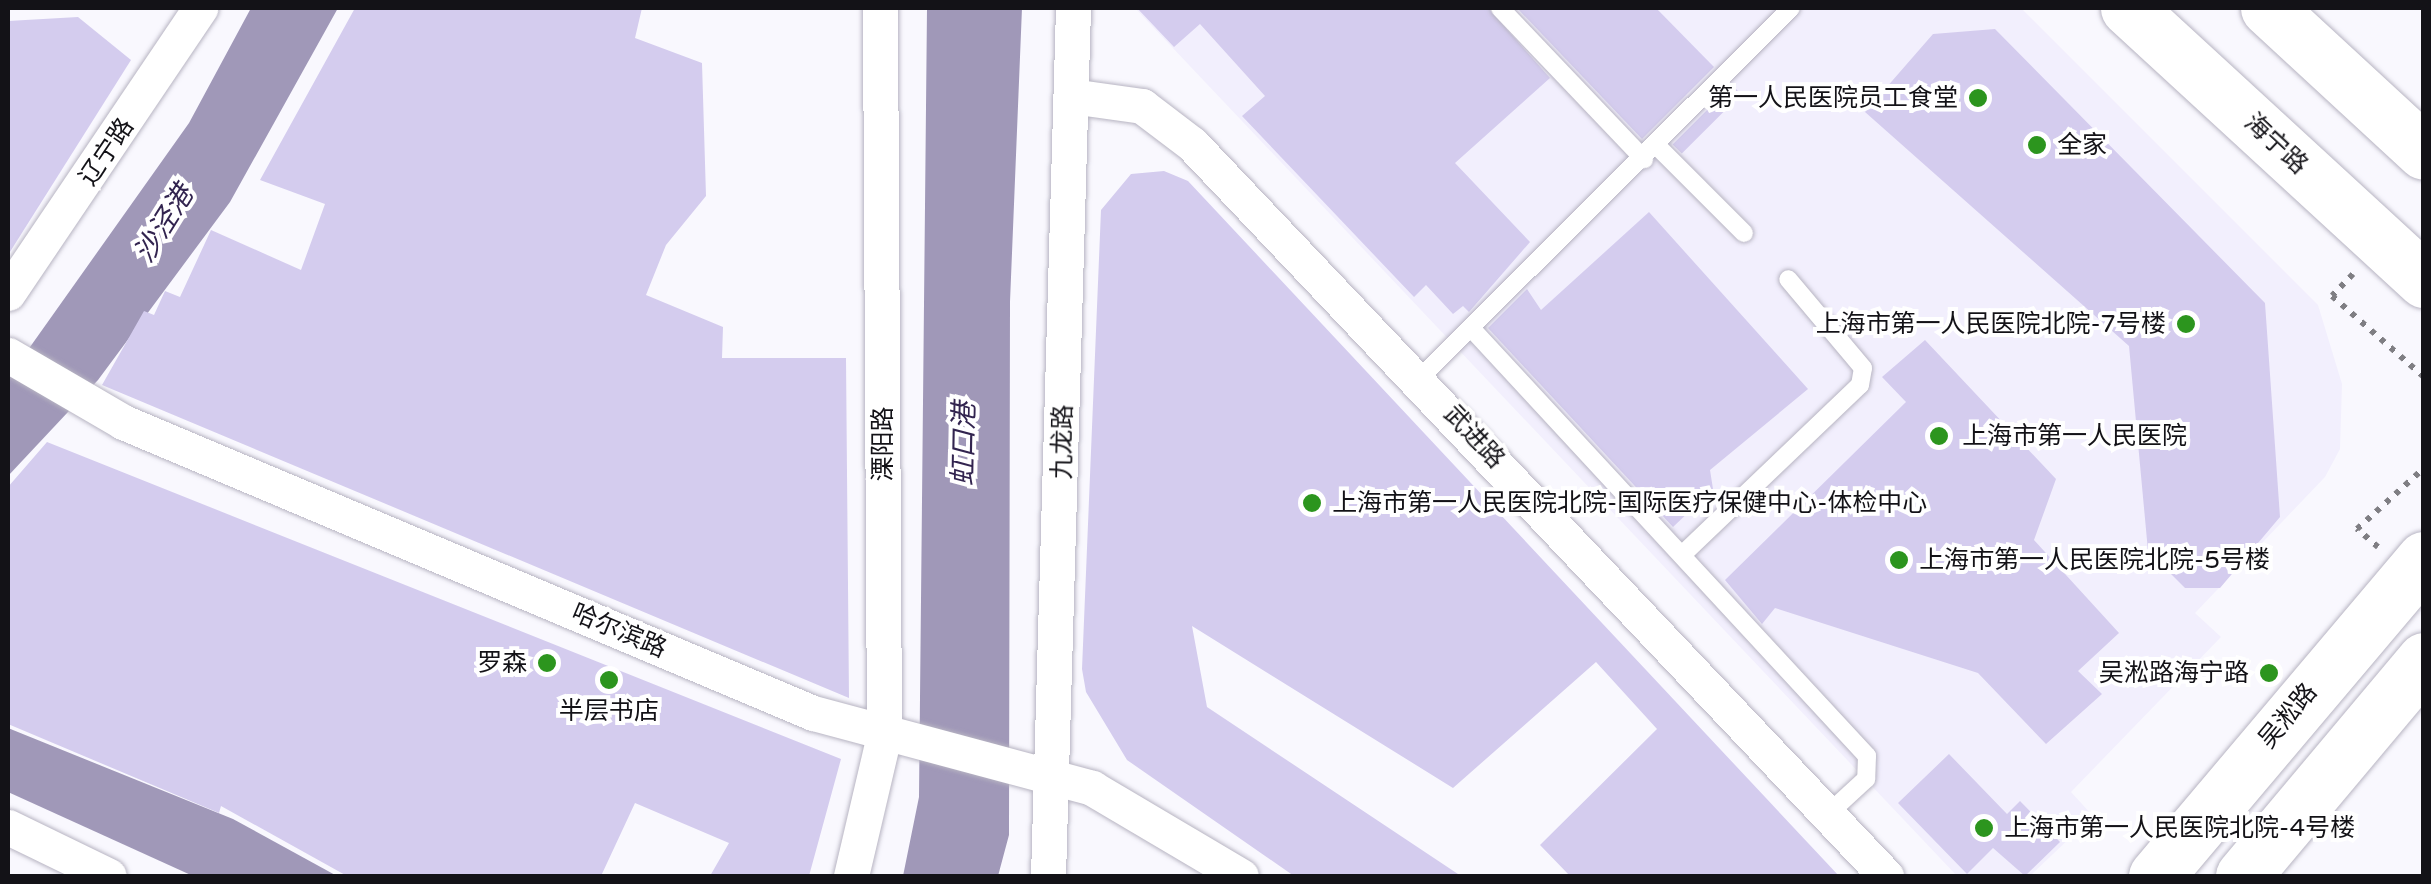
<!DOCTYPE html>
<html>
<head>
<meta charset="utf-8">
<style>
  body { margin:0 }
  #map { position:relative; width:2431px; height:884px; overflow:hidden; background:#f9f8fe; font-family:"Varela Round","Noto Sans SC",sans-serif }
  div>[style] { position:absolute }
  .built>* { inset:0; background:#f2effd }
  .water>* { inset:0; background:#a098b8 }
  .building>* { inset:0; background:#d4ccee; transform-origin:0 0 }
  .path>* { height:6px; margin-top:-3px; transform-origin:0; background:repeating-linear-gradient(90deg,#7f7e83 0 5px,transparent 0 13px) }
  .roads { filter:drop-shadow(0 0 2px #b7b4c2) drop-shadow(0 0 2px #b7b4c2) }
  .lane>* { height:18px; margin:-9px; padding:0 9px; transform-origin:9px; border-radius:9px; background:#fff }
  .street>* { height:35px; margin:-17.5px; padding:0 17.5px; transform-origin:17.5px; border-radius:17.5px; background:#fff }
  .primary>* { height:55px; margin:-27.5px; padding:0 27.5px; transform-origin:27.5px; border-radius:27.5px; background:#fff }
  .dots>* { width:28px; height:28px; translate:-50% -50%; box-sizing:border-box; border:5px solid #fff; border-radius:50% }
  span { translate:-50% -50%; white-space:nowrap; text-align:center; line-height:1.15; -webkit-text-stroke:8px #fff; paint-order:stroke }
  .poi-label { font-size:25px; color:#131217 }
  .right { translate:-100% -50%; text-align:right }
  .left { translate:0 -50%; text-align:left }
  .street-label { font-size:25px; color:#131217 }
  .water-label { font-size:28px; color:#32244f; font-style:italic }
  .frame { position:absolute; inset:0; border:10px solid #131217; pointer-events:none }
</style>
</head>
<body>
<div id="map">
  <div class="built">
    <div style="clip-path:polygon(1135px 8px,2021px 8px,2318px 305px,2342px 384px,2340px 449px,2325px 477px,2195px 613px,2221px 637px,2071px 792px,2093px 816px,2030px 876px,1957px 876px)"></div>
  </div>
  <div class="water">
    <div style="clip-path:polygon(251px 8px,338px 8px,230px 202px,98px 380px,8px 476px,8px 378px,189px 123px)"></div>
    <div style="clip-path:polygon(927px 8px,1022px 8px,1010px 302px,1009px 835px,998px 876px,903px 876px,919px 797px)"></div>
    <div style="clip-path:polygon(8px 728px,233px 819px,337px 876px,193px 876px,8px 792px)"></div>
  </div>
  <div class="building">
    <div style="clip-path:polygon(355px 8px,642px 8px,635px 38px,702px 63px,706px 196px,666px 245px,646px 295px,723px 327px,722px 358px,846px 358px,849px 698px,102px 385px,144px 311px,154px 315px,165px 291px,180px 297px,211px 230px,301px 270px,325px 204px,260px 180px)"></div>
    <div style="clip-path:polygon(1137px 8px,1488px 8px,1550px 78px,1455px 163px,1530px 242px,1469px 312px,1463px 306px,1453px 314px,1426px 285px,1414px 297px,1242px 116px,1265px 96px,1200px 24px,1174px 47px)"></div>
    <div style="clip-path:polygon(1517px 8px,1656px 8px,1714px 67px,1642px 139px)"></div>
    <div style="clip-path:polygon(78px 17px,131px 60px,8px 255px,8px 21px)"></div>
    <div style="clip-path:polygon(1995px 29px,2265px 303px,2280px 517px,2220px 588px,2185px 588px,2148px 551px,2129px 346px,1865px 112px,1933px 34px)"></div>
    <div style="left:1732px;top:85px;width:13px;height:84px;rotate:45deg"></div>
    <div style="clip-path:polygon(1164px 171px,1188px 181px,1839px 876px,1570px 876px,1540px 845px,1657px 729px,1596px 662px,1453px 788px,1192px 626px,1207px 707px,1461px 876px,1294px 876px,1127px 760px,1086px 692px,1082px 669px,1101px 210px,1131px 174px)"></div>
    <div style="clip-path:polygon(1649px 212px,1808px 389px,1710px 470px,1713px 489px,1673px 527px,1488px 328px,1527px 289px,1541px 310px)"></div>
    <div style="clip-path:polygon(1925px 340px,2056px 479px,2034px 540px,2119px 633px,2078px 671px,2102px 694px,2046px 744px,1978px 673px,1775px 608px,1762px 624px,1725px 580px,1906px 402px,1882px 377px)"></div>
    <div style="clip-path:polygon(47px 442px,841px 759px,809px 876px,710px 876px,729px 843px,635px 803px,601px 876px,347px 876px,221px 806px,219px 813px,8px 724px,8px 487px)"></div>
    <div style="clip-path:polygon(1949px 754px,2007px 814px,2020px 801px,2060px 842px,2025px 876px,1993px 848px,1967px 874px,1898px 803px)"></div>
  </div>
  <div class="path">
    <div style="left:2353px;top:274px;width:30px;rotate:134deg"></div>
    <div style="left:2332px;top:296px;width:123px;rotate:41.4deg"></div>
    <div style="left:2424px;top:380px;width:47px;rotate:90deg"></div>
    <div style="left:2378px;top:547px;width:28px;rotate:-139deg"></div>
    <div style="left:2357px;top:529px;width:91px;rotate:-42.3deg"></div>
  </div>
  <div class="roads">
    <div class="lane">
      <div style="left:1500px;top:8px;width:209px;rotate:46.4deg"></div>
      <div style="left:1657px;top:146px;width:123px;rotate:45deg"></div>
      <div style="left:1471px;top:328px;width:583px;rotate:47.22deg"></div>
      <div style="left:1867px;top:756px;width:23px;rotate:92deg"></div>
      <div style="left:1866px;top:779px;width:52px;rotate:137.4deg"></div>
      <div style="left:1419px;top:379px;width:525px;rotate:-44.92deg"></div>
      <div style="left:1682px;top:555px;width:246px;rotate:-43.7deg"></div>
      <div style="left:1860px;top:385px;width:17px;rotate:-80deg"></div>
      <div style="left:1863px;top:368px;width:116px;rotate:-130.1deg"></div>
    </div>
    <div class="street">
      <div style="left:1071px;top:96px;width:72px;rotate:8deg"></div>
      <div style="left:1142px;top:106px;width:63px;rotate:37.2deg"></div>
      <div style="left:1192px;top:144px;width:1009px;rotate:46.53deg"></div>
      <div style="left:8px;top:293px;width:344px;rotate:-56deg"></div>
      <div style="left:8px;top:355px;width:133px;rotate:30.2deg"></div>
      <div style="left:123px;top:422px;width:749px;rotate:22.87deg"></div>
      <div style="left:813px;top:713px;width:289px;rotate:15deg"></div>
      <div style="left:1092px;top:788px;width:173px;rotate:30.6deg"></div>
      <div style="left:8px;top:827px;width:112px;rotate:25.9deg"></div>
      <div style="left:851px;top:876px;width:145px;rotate:-76.8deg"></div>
      <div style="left:884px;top:735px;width:727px;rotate:-90.32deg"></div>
      <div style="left:1048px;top:876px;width:868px;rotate:-88.35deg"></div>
    </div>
    <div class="primary">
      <div style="left:2128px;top:8px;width:402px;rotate:42.6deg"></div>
      <div style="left:2268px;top:8px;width:212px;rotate:42.7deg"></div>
      <div style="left:2156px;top:876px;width:415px;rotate:-49.8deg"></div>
      <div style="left:2243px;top:876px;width:282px;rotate:-50deg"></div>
    </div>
  </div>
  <div class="dots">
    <div style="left:1978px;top:98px;background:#2c951e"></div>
    <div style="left:2037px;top:145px;background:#2c951e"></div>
    <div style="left:2186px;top:324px;background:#2c951e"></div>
    <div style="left:1939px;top:436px;background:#2c951e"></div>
    <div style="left:1312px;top:503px;background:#2c951e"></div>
    <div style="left:1899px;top:560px;background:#2c951e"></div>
    <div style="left:547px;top:663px;background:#2c951e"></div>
    <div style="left:2269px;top:673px;background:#2c951e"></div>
    <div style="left:609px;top:680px;background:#2c951e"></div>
    <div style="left:1984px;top:828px;background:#2c951e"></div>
  </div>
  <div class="poi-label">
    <span class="right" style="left:1958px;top:98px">第一人民医院员工食堂</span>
    <span class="left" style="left:2057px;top:145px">全家</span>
    <span class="right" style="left:2166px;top:324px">上海市第一人民医院北院-7号楼</span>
    <span class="left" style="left:1962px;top:436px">上海市第一人民医院</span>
    <span class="left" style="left:1332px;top:503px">上海市第一人民医院北院-国际医疗保健中心-体检中心</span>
    <span class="left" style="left:1919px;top:560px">上海市第一人民医院北院-5号楼</span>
    <span class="right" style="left:527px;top:663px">罗森</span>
    <span class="right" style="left:2249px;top:673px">吴淞路海宁路</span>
    <span style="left:609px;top:711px">半层书店</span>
    <span class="left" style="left:2004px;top:828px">上海市第一人民医院北院-4号楼</span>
  </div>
  <div class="street-label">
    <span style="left:2276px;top:144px;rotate:43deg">海宁路</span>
    <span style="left:107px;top:152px;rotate:-56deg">辽宁路</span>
    <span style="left:1474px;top:437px;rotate:47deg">武进路</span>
    <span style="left:1063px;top:442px;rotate:-89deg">九龙路</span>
    <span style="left:883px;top:444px;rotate:-90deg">溧阳路</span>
    <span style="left:619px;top:631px;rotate:23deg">哈尔滨路</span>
    <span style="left:2288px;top:716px;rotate:-50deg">吴淞路</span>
  </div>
  <div class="water-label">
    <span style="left:164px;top:224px;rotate:-58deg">沙泾港</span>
    <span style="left:964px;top:444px;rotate:-89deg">虹口港</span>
  </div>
  <div class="frame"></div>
</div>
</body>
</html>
